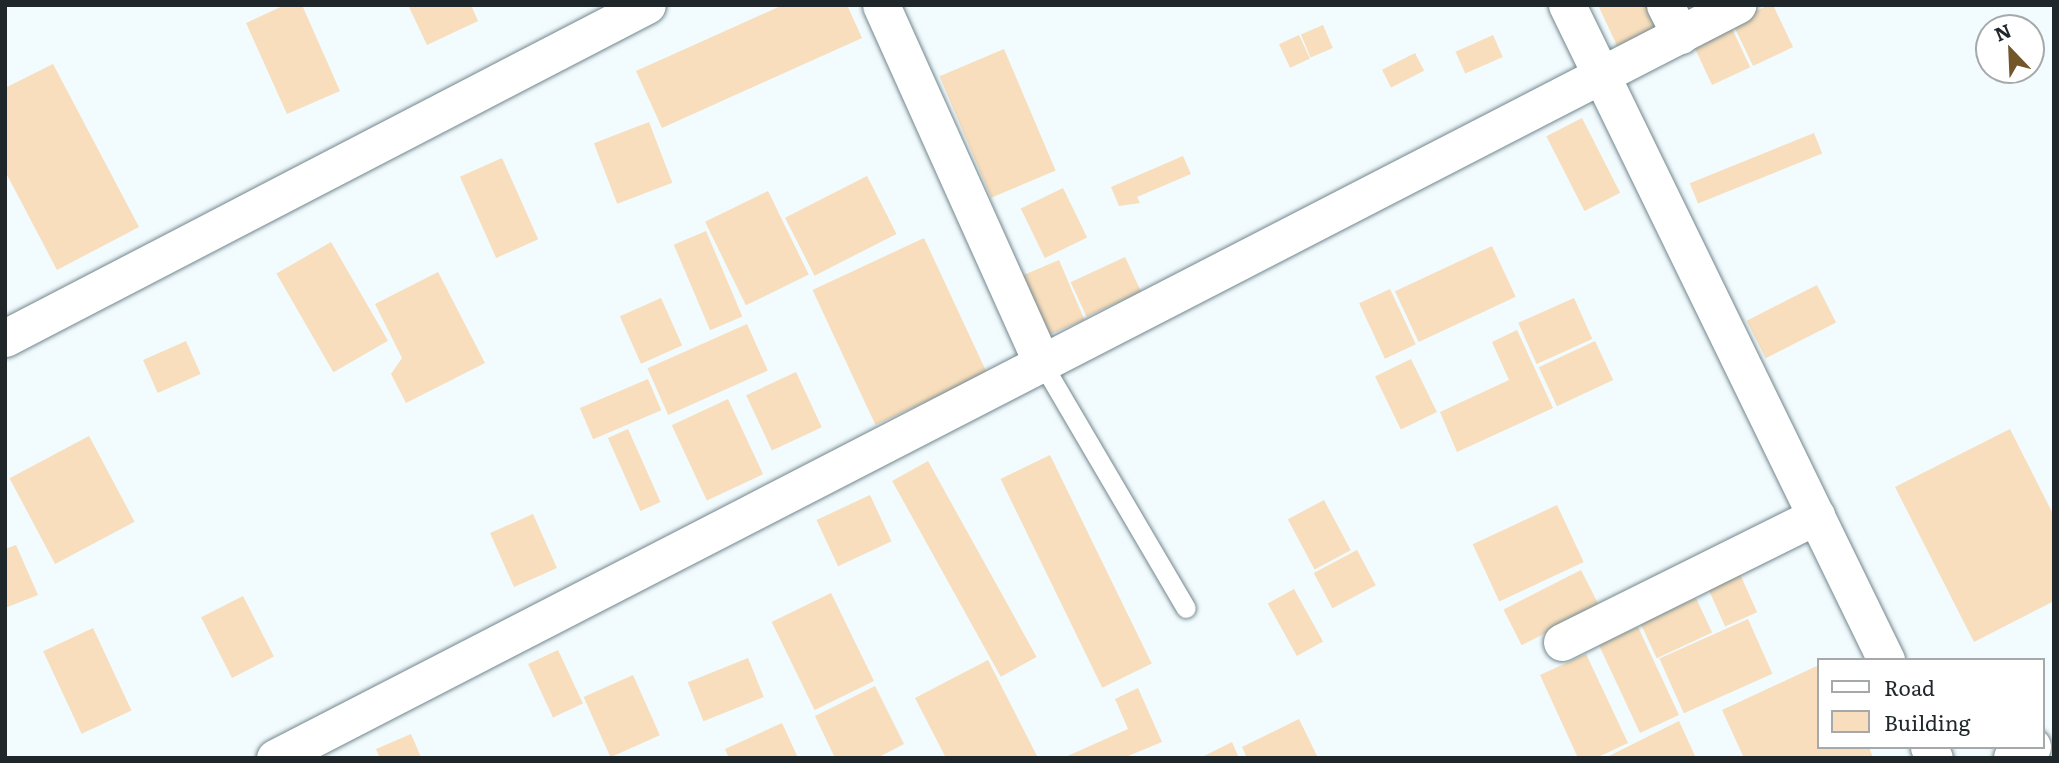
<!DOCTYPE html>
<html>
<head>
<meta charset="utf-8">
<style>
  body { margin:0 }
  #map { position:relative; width:2059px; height:763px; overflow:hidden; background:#f2fbfe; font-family:Literata,serif }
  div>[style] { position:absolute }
  .building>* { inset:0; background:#f8debc; transform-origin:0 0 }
  .roads { filter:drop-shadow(0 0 2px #72878d) drop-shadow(0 0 2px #72878d) }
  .service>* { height:19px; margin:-9.5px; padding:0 9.5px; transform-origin:9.5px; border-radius:9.5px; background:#fff }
  .minor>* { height:37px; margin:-18.5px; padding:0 18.5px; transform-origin:18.5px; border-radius:18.5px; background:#fff }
  .tertiary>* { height:38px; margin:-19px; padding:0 19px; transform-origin:19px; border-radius:19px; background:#fff }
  span { translate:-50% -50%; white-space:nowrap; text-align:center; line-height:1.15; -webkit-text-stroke:7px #fff; paint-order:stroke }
  .frame { position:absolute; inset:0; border:7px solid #1f272a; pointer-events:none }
  .legend { position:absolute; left:1817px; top:658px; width:228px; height:91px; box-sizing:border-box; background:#fff; border:2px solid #a5a9aa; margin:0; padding:9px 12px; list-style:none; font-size:21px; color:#1f272a }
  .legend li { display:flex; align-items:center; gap:14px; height:35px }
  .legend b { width:35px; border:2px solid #a5a9aa }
  .north { position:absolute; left:1975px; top:14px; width:70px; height:70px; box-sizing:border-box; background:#fff; border:2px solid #a5a9aa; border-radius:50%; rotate:337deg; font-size:19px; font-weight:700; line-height:28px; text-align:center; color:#1f272a }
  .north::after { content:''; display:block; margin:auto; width:24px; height:32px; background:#73552a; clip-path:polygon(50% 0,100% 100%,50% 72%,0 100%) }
</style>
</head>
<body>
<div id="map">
  <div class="building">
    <div style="clip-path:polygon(285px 5px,302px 5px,340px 91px,287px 114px,246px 23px)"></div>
    <div style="clip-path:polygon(408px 5px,471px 5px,478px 21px,427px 45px)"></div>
    <div style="clip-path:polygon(783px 5px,847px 5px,862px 38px,662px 128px,636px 71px)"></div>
    <div style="clip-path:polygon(1598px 5px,1659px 5px,1669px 27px,1619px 50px)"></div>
    <div style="clip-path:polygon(1769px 5px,1773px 5px,1793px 47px,1753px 66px,1732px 22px)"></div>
    <div style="left:1729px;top:22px;width:50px;height:42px;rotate:65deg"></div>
    <div style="left:1323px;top:25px;width:25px;height:24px;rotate:67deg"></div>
    <div style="left:1299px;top:35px;width:26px;height:22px;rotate:65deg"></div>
    <div style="left:1493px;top:35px;width:24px;height:41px;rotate:66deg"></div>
    <div style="left:1004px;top:49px;width:132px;height:70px;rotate:67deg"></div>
    <div style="left:1415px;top:53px;width:20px;height:37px;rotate:63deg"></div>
    <div style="clip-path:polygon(53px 64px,139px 227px,57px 270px,5px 171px,5px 88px)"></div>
    <div style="left:1582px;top:118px;width:84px;height:40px;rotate:63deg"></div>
    <div style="left:649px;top:122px;width:65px;height:59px;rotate:69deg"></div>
    <div style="left:1814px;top:133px;width:22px;height:134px;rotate:68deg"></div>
    <div style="clip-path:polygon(1183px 156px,1191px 174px,1137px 197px,1140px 203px,1119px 206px,1111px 187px)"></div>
    <div style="left:502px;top:158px;width:89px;height:46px;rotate:66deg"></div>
    <div style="left:867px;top:176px;width:65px;height:92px;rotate:63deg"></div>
    <div style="left:1063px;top:188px;width:55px;height:47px;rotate:64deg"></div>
    <div style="left:768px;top:191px;width:93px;height:70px;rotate:64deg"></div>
    <div style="left:706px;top:231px;width:93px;height:35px;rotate:67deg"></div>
    <div style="left:924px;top:238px;width:149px;height:123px;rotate:65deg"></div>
    <div style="left:331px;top:242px;width:114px;height:63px;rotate:60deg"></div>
    <div style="left:1492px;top:246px;width:56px;height:107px;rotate:65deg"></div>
    <div style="left:1125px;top:257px;width:38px;height:60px;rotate:65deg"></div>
    <div style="left:1059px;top:260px;width:65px;height:41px;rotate:67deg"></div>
    <div style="clip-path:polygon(438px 272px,485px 363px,406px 403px,391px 374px,402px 358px,375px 304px)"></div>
    <div style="left:1817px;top:285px;width:42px;height:79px;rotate:63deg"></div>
    <div style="left:1390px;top:289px;width:61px;height:34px;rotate:65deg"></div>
    <div style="left:661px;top:298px;width:52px;height:45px;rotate:66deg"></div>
    <div style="left:1574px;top:298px;width:45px;height:61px;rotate:66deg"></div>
    <div style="left:747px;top:324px;width:51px;height:109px;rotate:66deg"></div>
    <div style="clip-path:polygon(1517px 330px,1553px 408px,1457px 452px,1440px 412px,1509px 380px,1492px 342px)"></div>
    <div style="left:186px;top:341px;width:36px;height:47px;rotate:66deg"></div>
    <div style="left:1595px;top:341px;width:43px;height:62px;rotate:65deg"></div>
    <div style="left:1411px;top:359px;width:59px;height:40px;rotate:64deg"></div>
    <div style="left:796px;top:372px;width:61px;height:55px;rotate:65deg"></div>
    <div style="left:648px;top:379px;width:34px;height:74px;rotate:67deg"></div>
    <div style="left:728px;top:399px;width:83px;height:62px;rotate:65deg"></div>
    <div style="left:628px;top:429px;width:80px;height:22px;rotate:66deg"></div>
    <div style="clip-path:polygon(2010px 429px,2054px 516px,2054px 601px,1974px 642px,1895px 487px)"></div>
    <div style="left:89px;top:436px;width:97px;height:90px;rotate:62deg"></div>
    <div style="left:1050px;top:455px;width:232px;height:55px;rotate:64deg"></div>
    <div style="left:928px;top:461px;width:224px;height:41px;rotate:61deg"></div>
    <div style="left:870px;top:495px;width:51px;height:59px;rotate:65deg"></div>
    <div style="left:1324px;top:500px;width:57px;height:41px;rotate:62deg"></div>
    <div style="left:1557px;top:505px;width:63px;height:93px;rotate:65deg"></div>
    <div style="left:533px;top:514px;width:59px;height:47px;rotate:66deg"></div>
    <div style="clip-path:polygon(16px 545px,38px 595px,5px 608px,5px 549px)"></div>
    <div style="left:1357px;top:550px;width:40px;height:49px;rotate:62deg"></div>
    <div style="left:1581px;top:570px;width:40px;height:87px;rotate:63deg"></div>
    <div style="left:1740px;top:574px;width:42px;height:35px;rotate:66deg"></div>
    <div style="left:1294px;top:589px;width:60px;height:30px;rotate:61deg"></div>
    <div style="left:831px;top:593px;width:98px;height:66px;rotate:64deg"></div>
    <div style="left:243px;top:596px;width:68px;height:47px;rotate:63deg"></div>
    <div style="left:1696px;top:598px;width:38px;height:61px;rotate:65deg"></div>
    <div style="left:1748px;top:619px;width:60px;height:97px;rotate:66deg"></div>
    <div style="left:1638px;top:627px;width:97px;height:43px;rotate:65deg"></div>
    <div style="left:93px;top:628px;width:91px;height:55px;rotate:65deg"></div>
    <div style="left:558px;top:650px;width:59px;height:33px;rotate:65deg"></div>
    <div style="clip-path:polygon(1586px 654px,1628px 743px,1596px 758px,1578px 758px,1540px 675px)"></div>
    <div style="left:748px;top:658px;width:42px;height:65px;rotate:68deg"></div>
    <div style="clip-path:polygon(988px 660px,1038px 758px,946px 758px,915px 698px)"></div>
    <div style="clip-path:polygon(1819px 665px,1819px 747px,1869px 747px,1873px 758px,1744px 758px,1722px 710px)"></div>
    <div style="left:633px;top:675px;width:66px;height:54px;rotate:66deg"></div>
    <div style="clip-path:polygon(875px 686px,904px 744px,877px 758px,835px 758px,815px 716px)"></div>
    <div style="clip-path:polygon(1138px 688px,1162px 742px,1123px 758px,1063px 758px,1128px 729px,1115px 699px)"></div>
    <div style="clip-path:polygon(1299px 719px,1318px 758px,1247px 758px,1242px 747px)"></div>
    <div style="clip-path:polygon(1679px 721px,1696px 758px,1605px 758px)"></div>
    <div style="clip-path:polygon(782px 723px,798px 758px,729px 758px,725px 749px)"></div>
    <div style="clip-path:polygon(411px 734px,421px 757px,380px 758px,376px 749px)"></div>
    <div style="clip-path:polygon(1232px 742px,1239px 758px,1200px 758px)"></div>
  </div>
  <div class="roads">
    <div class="service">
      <div style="left:1042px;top:363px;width:284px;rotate:59.6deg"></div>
    </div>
    <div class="minor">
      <div style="left:881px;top:5px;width:393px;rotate:65.8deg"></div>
      <div style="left:1567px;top:5px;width:729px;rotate:64.03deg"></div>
      <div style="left:1665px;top:5px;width:34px;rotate:63deg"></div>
      <div style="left:5px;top:338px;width:723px;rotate:-27.42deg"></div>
      <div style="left:1562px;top:642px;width:284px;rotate:-26.4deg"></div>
      <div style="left:1929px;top:747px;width:12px;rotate:66deg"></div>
      <div style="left:275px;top:758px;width:1645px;rotate:-27.25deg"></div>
    </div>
    <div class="tertiary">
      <div style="left:2013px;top:758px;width:22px;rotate:-30deg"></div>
    </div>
  </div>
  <div class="frame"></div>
  <ul class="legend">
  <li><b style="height:9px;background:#fff"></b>Road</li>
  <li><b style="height:19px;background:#f8debc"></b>Building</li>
  </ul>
  <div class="north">N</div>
</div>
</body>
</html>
